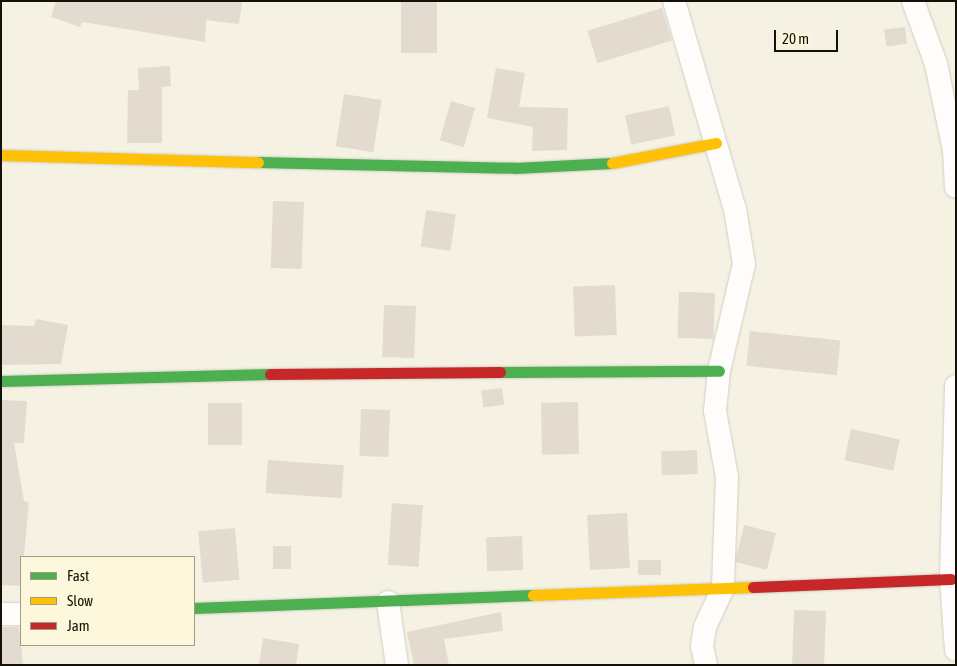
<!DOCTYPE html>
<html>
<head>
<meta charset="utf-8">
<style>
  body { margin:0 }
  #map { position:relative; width:957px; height:666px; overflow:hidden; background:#f5f2e3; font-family:"Asap Condensed",sans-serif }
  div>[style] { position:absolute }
  .building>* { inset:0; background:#e4dbd0; transform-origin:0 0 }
  .roads { filter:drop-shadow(0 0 1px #d0cec1) drop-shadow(0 0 1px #d0cec1) }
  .street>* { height:22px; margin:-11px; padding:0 11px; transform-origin:11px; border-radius:11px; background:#fefdfb }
  .fast>* { height:11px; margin:-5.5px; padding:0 5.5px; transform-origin:5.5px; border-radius:5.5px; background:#4caf50 }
  .slow>* { height:11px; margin:-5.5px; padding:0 5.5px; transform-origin:5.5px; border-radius:5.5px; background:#ffc107 }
  .jam>* { height:11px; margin:-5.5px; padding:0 5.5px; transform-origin:5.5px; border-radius:5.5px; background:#c62828 }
  span { translate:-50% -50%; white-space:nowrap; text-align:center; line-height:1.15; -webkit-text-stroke:4px #fdf7db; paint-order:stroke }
  .frame { position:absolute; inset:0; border:2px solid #131108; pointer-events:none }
  .legend { position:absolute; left:20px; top:556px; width:175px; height:90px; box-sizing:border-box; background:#fdf7db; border:1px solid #9f9b87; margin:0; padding:6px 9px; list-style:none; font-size:15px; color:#131108 }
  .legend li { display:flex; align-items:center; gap:10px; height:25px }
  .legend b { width:25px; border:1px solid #9f9b87 }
  .scale { position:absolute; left:774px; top:30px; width:64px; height:22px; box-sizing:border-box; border:2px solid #131108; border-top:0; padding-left:6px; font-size:15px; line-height:18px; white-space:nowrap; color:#131108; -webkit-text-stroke:4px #fdf7db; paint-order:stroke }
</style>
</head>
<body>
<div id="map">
  <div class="building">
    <div style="clip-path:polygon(56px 1px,242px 1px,239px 24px,206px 20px,205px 42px,82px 22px,80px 27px,51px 17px)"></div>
    <div style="left:401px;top:1px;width:36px;height:52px"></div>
    <div style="left:662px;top:8px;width:34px;height:78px;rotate:73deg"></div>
    <div style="left:905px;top:27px;width:17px;height:21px;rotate:83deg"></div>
    <div style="clip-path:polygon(170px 66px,171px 86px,162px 87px,162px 143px,127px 143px,128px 90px,139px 90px,138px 68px)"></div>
    <div style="clip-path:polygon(496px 68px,525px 73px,519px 107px,568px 108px,567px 150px,532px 151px,533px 127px,487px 118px)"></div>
    <div style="left:344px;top:94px;width:38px;height:53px;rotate:9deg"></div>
    <div style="left:451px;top:101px;width:25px;height:41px;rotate:16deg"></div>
    <div style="left:669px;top:106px;width:30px;height:45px;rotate:78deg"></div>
    <div style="left:273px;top:201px;width:31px;height:67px;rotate:2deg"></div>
    <div style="left:426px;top:210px;width:30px;height:37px;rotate:8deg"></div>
    <div style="left:615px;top:285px;width:50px;height:42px;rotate:88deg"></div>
    <div style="left:715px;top:293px;width:46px;height:36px;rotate:92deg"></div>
    <div style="left:384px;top:305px;width:32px;height:52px;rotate:2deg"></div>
    <div style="clip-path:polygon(36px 319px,68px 325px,61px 364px,1px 365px,1px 325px,34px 326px)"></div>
    <div style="left:750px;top:331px;width:91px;height:35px;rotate:6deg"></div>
    <div style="left:502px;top:388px;width:17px;height:21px;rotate:83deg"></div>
    <div style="clip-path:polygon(1px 400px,27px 401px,24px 443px,14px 443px,24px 501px,29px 502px,21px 586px,1px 585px)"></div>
    <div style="left:578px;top:402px;width:52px;height:37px;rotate:89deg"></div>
    <div style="left:208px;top:403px;width:34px;height:42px"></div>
    <div style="left:361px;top:409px;width:29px;height:47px;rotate:2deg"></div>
    <div style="left:851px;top:429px;width:50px;height:32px;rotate:12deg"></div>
    <div style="left:697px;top:450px;width:24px;height:36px;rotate:88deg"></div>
    <div style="left:268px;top:460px;width:76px;height:33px;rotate:4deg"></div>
    <div style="left:392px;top:503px;width:31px;height:62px;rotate:4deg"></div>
    <div style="left:627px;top:513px;width:55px;height:40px;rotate:87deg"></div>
    <div style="left:744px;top:525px;width:33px;height:38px;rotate:14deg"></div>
    <div style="left:235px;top:528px;width:52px;height:37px;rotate:85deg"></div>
    <div style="left:522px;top:536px;width:34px;height:36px;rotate:88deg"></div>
    <div style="left:273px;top:546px;width:18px;height:23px"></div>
    <div style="left:638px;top:560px;width:23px;height:15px"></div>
    <div style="left:794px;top:610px;width:32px;height:55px;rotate:2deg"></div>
    <div style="clip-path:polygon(501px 612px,503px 631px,444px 639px,449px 665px,414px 665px,407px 632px)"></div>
    <div style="clip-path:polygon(1px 627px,19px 627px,23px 665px,1px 665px)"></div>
    <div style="clip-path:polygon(263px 638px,299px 644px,296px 665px,259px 665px)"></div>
  </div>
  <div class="roads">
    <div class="street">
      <div style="left:674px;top:1px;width:217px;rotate:73.7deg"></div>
      <div style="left:735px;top:209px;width:56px;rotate:80.7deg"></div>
      <div style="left:744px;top:264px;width:110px;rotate:103.2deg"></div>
      <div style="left:719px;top:371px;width:40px;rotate:95.7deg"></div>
      <div style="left:715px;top:411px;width:67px;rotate:79.7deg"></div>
      <div style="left:727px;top:477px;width:111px;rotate:92.1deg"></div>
      <div style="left:723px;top:588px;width:43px;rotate:114.8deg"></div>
      <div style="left:705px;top:627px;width:19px;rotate:99deg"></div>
      <div style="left:702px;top:646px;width:19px;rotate:78deg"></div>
      <div style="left:913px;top:1px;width:67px;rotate:69.9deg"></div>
      <div style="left:936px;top:64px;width:88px;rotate:78.2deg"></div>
      <div style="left:954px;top:150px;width:37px;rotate:87deg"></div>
      <div style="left:956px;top:386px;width:193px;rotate:91.5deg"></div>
      <div style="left:951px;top:579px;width:71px;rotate:86deg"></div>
      <div style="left:388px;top:602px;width:64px;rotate:81.9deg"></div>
      <div style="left:1px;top:614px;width:20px"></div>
    </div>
    <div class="fast">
      <div style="left:258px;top:162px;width:257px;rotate:1.3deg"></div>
      <div style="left:515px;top:168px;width:97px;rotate:-3deg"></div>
      <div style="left:500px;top:372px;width:219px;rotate:-0.3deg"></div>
      <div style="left:1px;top:381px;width:269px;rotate:-1.5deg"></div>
      <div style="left:194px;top:608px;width:339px;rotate:-2.2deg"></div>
    </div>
    <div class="slow">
      <div style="left:1px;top:155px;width:257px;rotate:1.6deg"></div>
      <div style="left:612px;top:163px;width:106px;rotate:-10.9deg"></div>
      <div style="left:533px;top:595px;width:220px;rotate:-2.1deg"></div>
    </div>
    <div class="jam">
      <div style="left:270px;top:374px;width:230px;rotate:-0.5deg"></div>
      <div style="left:753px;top:587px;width:198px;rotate:-2.3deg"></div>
    </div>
  </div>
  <div class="frame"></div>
  <ul class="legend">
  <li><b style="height:6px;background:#4caf50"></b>Fast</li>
  <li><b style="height:6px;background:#ffc107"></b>Slow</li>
  <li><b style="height:6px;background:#c62828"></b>Jam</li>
  </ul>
  <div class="scale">20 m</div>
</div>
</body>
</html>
